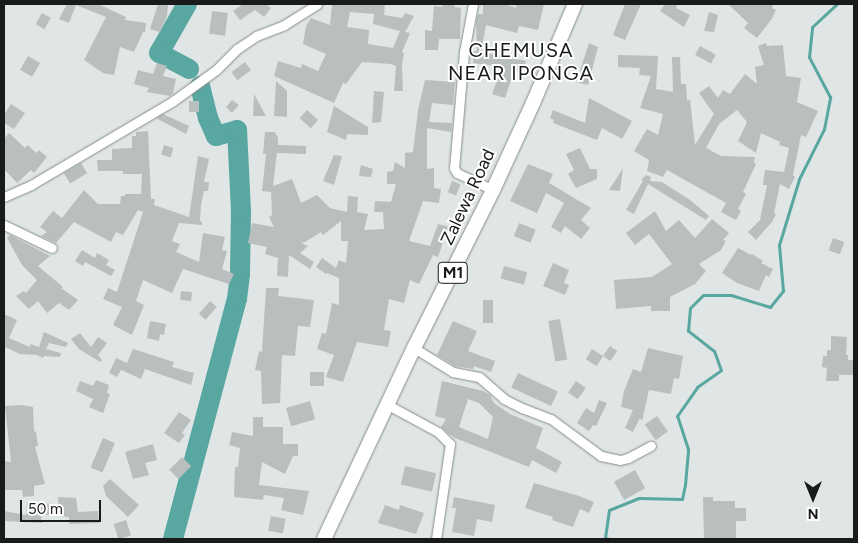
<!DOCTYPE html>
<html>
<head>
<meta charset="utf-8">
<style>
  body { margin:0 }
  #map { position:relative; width:858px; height:543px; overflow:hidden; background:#e0e5e5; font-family:Figtree,sans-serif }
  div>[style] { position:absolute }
  .stream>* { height:3px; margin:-1.5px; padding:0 1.5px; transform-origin:1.5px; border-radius:1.5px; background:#59a7a1 }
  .river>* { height:20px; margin:-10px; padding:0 10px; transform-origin:10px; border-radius:10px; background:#59a7a1 }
  .building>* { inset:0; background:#b9bfbf; transform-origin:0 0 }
  .roads { filter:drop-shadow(0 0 1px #878c8c) drop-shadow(0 0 1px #878c8c) }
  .minor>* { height:9px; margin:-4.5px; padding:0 4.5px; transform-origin:4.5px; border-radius:4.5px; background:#fff }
  .trunk>* { height:14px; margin:-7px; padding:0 7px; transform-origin:7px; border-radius:7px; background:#fff }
  span { translate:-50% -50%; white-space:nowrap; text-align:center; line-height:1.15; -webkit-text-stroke:4px #fff; paint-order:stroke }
  .shield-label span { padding:1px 4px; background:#fff; border:1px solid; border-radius:4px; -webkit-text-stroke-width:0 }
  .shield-label { font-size:16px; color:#191b1b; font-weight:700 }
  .street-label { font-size:18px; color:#191b1b }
  .quarter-label { font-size:20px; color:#191b1b; letter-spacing:1px }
  .frame { position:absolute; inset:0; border:5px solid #191b1b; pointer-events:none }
  .north { position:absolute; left:788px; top:473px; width:50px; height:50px; -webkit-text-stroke:4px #fff; paint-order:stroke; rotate:180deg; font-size:14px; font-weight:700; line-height:20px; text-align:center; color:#191b1b }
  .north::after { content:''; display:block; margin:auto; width:18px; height:22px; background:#191b1b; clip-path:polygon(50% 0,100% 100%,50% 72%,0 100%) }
  .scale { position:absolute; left:20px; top:500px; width:81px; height:22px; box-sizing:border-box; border:2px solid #191b1b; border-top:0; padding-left:6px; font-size:15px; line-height:18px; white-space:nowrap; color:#191b1b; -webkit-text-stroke:4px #fff; paint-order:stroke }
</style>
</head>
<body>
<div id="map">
  <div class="stream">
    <div style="left:609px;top:539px;width:4px;rotate:-166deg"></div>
    <div style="left:605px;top:538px;width:28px;rotate:-82deg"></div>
    <div style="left:609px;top:510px;width:32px;rotate:-22deg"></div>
    <div style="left:639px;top:498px;width:43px;rotate:1.3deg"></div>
    <div style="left:682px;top:499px;width:14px;rotate:-78deg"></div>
    <div style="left:685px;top:485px;width:36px;rotate:-85deg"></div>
    <div style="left:688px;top:449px;width:35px;rotate:-108deg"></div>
    <div style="left:677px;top:416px;width:35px;rotate:-55deg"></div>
    <div style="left:697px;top:387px;width:29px;rotate:-35deg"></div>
    <div style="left:721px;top:370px;width:20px;rotate:-110deg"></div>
    <div style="left:714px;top:351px;width:33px;rotate:-142deg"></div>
    <div style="left:688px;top:331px;width:23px;rotate:-85deg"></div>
    <div style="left:690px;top:308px;width:18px;rotate:-45deg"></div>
    <div style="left:703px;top:295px;width:28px"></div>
    <div style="left:731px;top:295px;width:41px;rotate:17.1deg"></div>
    <div style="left:770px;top:307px;width:21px;rotate:-51deg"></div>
    <div style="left:783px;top:291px;width:46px;rotate:-95deg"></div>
    <div style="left:779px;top:245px;width:69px;rotate:-73.1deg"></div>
    <div style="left:799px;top:179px;width:56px;rotate:-63.4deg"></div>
    <div style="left:824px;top:129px;width:33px;rotate:-79deg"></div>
    <div style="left:830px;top:97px;width:45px;rotate:-117.7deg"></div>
    <div style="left:809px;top:57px;width:30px;rotate:-84deg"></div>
    <div style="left:812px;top:27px;width:34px;rotate:-43deg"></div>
  </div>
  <div class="river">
    <div style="left:187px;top:4px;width:56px;rotate:119.7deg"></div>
    <div style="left:159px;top:53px;width:34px;rotate:28deg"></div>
    <div style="left:173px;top:539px;width:248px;rotate:-75.1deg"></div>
    <div style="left:237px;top:299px;width:26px;rotate:-83deg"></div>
    <div style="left:240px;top:273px;width:62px;rotate:-89.1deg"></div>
    <div style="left:241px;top:211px;width:81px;rotate:-92.8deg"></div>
    <div style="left:237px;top:130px;width:22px;rotate:164deg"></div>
    <div style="left:216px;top:136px;width:20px;rotate:-114deg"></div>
    <div style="left:208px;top:118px;width:33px;rotate:-104deg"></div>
  </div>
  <div class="building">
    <div style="clip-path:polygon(67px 4px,98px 4px,126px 17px,125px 20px,146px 23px,145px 32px,143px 32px,134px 52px,120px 47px,114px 75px,103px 73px,84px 60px,106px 17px,76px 5px,69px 23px,59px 19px)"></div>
    <div style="clip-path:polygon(158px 4px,168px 4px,167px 16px,160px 32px,150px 29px)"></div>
    <div style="clip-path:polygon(243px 4px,266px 4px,271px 8px,264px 17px,255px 10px,240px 20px,233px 11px)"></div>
    <div style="clip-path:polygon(evenodd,332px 4px,385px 4px,384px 15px,402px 18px,405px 13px,414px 16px,405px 32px,410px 33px,402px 52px,404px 53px,402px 65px,403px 91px,394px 91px,396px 66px,391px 64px,362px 62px,346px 84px,343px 83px,334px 103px,274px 76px,278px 61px,301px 68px,302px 64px,318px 71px,326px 54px,303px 44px,306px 26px,311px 18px,330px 25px,332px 4px,350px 12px,374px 14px,373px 24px,400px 31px,393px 48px,368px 44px,369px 30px,347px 27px,350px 12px)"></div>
    <div style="clip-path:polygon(443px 4px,456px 4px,454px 7px,461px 8px,460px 39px,439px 39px,438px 50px,425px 50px,425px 30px,432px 31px,434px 6px,442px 7px)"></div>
    <div style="clip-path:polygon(483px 4px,504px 4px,516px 8px,516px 4px,544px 4px,538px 30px,519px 26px,517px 33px,486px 25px,481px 52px,526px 61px,522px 74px,514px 72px,505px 98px,492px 94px,502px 67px,473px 63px,473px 51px,477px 51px,476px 22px,478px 14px,483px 14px)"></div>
    <div style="clip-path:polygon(625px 4px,641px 4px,625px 40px,613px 35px)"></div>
    <div style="clip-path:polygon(665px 4px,678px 4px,676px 8px,690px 15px,684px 27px,660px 11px)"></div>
    <div style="clip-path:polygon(728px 4px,773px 4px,772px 8px,776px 10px,771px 20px,757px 38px,744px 28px,748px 23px)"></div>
    <div style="left:212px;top:11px;width:16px;height:23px;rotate:7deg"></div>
    <div style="clip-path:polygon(709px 12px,718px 15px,714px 32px,704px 31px)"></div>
    <div style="left:42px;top:13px;width:10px;height:13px;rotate:29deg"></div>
    <div style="clip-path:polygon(589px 43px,598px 47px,588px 85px,576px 82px)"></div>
    <div style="clip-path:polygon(766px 43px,767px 46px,783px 45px,786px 76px,801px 78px,797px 102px,818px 111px,806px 137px,801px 135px,793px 175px,795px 177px,789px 189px,780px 184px,774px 213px,776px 214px,772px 222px,756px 240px,748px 232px,760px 220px,767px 185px,763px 185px,765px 170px,784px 172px,789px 148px,779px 145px,780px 142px,761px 133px,756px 153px,738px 141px,747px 122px,737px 110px,719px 124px,706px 148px,721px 156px,755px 157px,754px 163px,756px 164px,743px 192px,746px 194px,738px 209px,741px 211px,736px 220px,721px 212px,726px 203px,667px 170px,663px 177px,647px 171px,649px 160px,634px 151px,647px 129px,658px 135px,663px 114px,640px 108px,651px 76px,639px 75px,640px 68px,618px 67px,618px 55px,658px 56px,656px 89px,673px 92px,672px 57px,680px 57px,681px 84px,686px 84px,687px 101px,690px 99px,695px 145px,714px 114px,699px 93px,709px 86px,718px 98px,723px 90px,730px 94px,745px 74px,757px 84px,755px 67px,764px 65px,758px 46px)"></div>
    <div style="left:700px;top:46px;width:18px;height:10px;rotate:29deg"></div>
    <div style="left:28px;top:56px;width:14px;height:16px;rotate:30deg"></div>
    <div style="left:245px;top:62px;width:10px;height:17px;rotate:53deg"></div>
    <div style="clip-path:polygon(157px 63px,167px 66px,163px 76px,176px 79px,173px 93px,170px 96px,147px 92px,149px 88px,134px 84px,138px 70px,153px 74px)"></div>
    <div style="clip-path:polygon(425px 80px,455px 82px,453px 105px,432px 103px,429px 122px,452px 123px,451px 132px,427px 128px,427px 169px,434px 168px,434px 188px,441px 189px,439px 203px,423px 201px,409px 241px,430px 246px,438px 224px,450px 227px,447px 237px,445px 237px,438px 257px,433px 255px,419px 284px,410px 280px,404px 303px,389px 299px,384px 330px,391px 331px,388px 347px,357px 342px,343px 382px,326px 377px,334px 355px,317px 349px,322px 333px,326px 334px,332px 303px,339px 305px,339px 278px,327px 273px,326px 274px,316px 267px,322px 258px,336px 268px,339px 260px,346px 263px,348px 241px,341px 241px,341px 221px,323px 235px,321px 232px,305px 242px,301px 243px,308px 246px,300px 253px,314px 262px,310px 269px,289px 255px,288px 277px,277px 276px,278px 258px,265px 254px,267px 247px,248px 243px,252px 223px,274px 227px,269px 217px,272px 215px,271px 192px,262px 191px,266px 154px,263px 154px,265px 132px,275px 132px,278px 138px,278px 145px,306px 146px,306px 154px,277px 153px,273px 186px,292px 179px,301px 203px,317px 195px,330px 208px,347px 212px,348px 196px,358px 197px,357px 212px,368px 214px,364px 230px,384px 229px,383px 212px,374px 212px,375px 201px,391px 202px,396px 184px,387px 184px,387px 172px,393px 171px,395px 162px,405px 168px,405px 153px,413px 152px,418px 110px)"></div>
    <div style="clip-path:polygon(276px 81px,287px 91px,287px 117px,274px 116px)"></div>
    <div style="clip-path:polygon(374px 91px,384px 92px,381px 122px,372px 123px)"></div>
    <div style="clip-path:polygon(254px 94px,266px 116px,253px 116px)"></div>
    <div style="clip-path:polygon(589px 98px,632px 121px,622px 139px,602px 128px,597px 140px,553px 123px,554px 120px,550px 118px,553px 110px,585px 123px)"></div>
    <div style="clip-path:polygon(232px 100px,239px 105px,232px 113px,226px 107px)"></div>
    <div style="left:189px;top:101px;width:10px;height:11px"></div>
    <div style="clip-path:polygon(11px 104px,25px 113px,14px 129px,4px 123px,4px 115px)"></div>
    <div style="clip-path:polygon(334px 106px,368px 127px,368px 135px,347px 134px,346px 140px,327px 132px)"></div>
    <div style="left:307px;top:110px;width:15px;height:11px;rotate:42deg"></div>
    <div style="clip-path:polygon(163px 114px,189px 126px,186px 134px,156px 118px)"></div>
    <div style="clip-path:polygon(148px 131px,151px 199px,155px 199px,154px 205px,189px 217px,198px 156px,209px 159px,204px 182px,209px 182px,208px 191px,204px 191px,201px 205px,200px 221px,202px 222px,202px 225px,179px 223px,172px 241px,180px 244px,176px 252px,199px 262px,203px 233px,225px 237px,222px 250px,227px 251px,222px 269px,234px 274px,229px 284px,183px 269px,172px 293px,143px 280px,136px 301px,144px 305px,132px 335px,113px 325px,122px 307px,103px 299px,108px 288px,117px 292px,143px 212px,138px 210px,123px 235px,116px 232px,111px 242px,74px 222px,56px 243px,41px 236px,47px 232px,40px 227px,53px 211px,62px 218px,84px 190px,98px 204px,120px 204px,121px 196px,125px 196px,125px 194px,141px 194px,142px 174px,123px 174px,123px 171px,98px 171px,97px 160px,112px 160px,112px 149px,132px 148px,132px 136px,136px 136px,136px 132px)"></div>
    <div style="clip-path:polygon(9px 133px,25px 148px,28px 145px,36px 153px,39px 150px,47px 157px,34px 173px,31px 170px,17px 183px,4px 169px,4px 139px)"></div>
    <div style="left:164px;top:145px;width:10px;height:10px;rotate:17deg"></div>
    <div style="clip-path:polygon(580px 148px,590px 169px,597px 169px,597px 179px,576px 188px,568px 174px,574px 170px,566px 154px)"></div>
    <div style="clip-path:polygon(334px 155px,342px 156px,334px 185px,323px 181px)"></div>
    <div style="left:81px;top:163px;width:12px;height:20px;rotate:59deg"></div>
    <div style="clip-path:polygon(528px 164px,553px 174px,549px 183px,591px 208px,581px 220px,590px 228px,581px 239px,565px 226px,561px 233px,551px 227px,564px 203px,546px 193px,537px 213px,510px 201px)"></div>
    <div style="clip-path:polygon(361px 165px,373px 169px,371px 177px,359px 176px)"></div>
    <div style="clip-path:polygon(623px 168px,620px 191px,609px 190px)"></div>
    <div style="clip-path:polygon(646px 175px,651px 177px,650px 181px,662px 182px,690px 200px,709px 216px,706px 220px,648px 184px,634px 214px,626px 210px,643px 181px,641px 180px)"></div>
    <div style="left:452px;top:181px;width:9px;height:12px;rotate:21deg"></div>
    <div style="clip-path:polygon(655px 211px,666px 231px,679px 220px,695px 238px,712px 219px,729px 233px,723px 240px,726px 241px,721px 250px,699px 264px,706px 271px,695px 284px,670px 297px,670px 311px,651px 311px,651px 306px,616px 309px,614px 280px,652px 277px,672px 264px,649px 234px,635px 245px,626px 233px)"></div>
    <div style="left:519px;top:223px;width:18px;height:14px;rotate:22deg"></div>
    <div style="clip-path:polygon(10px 235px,50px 256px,38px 266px,63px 287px,61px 288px,78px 300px,69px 310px,59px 303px,47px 313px,38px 301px,29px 309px,16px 296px,24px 291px,26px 293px,37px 280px,22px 265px,7px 238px)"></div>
    <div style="left:833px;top:238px;width:12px;height:13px;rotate:20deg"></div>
    <div style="clip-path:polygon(738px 248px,751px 255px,752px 254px,763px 261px,761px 263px,773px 269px,769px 277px,766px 275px,759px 291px,737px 283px,722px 273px)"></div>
    <div style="clip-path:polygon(82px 250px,95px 258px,97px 253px,109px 260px,106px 265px,115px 270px,111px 276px,85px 262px,83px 266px,75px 261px)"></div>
    <div style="clip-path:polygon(553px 263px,569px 270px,564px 283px,569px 285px,565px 295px,543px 286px)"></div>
    <div style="left:504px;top:266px;width:24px;height:13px;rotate:15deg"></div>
    <div style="clip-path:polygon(266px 288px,279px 288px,278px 296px,314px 300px,310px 327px,298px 326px,295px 356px,282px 355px,280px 403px,262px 404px,261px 371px,255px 370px,259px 351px,262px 352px)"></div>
    <div style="left:181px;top:291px;width:11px;height:9px;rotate:5deg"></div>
    <div style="left:483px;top:300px;width:10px;height:23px"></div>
    <div style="left:210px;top:301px;width:9px;height:17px;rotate:41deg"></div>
    <div style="clip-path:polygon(4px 314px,17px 320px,9px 338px,30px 347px,30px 344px,39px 347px,44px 332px,68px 343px,66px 347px,49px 343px,46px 349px,61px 353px,60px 357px,44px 356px,43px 358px,37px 355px,20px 354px,5px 347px,4px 349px)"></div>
    <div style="left:560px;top:319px;width:41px;height:12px;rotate:80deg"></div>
    <div style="clip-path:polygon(150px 321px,166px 324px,164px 335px,160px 334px,159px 341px,147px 338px)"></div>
    <div style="clip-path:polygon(453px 321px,477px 331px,468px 351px,495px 361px,491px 372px,474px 366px,473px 369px,455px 366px,437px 355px)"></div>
    <div style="clip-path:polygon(80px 333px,91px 347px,98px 337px,107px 343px,98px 355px,102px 360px,100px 362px,79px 349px,71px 339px)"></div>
    <div style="clip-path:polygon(831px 336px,847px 337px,846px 355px,848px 355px,848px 360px,854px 360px,854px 375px,839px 375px,839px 381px,826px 381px,827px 368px,822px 367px,823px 356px,827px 356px,827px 350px,831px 350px)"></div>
    <div style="left:610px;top:346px;width:9px;height:12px;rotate:36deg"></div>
    <div style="clip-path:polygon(648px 348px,683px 356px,679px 379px,674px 378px,671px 394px,649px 390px,642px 421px,640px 418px,633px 432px,625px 428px,633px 410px,621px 407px,624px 391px,633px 369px,641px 372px)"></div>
    <div style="clip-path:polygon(133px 349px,174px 362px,172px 367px,194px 373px,191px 385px,145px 369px,141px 379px,121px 370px,117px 377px,109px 373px,116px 358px,127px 363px)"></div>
    <div style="left:592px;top:349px;width:13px;height:12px;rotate:32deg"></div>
    <div style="left:310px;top:372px;width:14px;height:14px"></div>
    <div style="left:518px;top:373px;width:44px;height:16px;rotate:25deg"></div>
    <div style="clip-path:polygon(96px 380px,109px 385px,107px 393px,110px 394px,103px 413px,89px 407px,93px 399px,76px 391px,80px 381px,93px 386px)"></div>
    <div style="clip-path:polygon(evenodd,442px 381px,483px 391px,490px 395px,494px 403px,510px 414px,543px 428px,536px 448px,562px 462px,556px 473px,532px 460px,529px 467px,455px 438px,448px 433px,441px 427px,446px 419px,435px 416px,442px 381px,468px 399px,479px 403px,493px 417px,488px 439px,459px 427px,468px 399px)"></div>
    <div style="left:576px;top:381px;width:12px;height:14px;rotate:35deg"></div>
    <div style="clip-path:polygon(599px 400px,607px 403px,596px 426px,593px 425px,589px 431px,577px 423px,586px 408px,594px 413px)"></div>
    <div style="left:310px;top:401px;width:19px;height:25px;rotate:74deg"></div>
    <div style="clip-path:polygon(21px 405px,33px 407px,34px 432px,36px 431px,38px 446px,35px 447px,45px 484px,34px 486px,34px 496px,23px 497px,22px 490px,4px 490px,4px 461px,11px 462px,5px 406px)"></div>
    <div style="clip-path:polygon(179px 412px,191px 420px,182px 433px,185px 435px,179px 443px,164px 433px)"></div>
    <div style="left:657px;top:416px;width:19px;height:15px;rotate:55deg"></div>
    <div style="clip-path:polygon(253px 417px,263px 417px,263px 427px,283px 427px,283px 444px,298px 444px,298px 456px,293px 456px,285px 474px,262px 462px,259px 485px,309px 491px,303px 515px,281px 510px,284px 498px,264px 495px,263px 500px,234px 497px,235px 467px,238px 467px,240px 448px,229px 445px,232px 432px,253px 436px)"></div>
    <div style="left:103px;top:438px;width:13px;height:32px;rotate:23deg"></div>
    <div style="clip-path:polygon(153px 444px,157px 460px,145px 463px,149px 475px,133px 479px,125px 452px)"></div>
    <div style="left:182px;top:457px;width:13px;height:18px;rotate:45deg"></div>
    <div style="left:405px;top:466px;width:32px;height:19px;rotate:13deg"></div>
    <div style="left:635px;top:470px;width:21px;height:24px;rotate:61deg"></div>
    <div style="clip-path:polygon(110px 479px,139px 505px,128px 517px,106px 496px,103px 486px)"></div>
    <div style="clip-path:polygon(534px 483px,579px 496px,594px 502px,589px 513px,580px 509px,573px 527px,552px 520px,553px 517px,525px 508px)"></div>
    <div style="clip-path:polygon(58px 497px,76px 498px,78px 512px,98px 511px,99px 523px,69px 524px,69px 517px,59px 516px)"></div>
    <div style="clip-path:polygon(454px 497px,495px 505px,492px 522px,477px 519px,474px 536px,452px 532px,456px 508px,452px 508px)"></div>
    <div style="clip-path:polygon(703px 497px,713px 497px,713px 501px,735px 501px,735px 508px,746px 508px,746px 521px,736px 521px,736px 538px,704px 538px)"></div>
    <div style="clip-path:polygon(27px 502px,53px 504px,50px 515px,41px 515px,42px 523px,4px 521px,4px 511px,26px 515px)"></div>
    <div style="clip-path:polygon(385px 505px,399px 510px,400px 505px,424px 513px,416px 534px,378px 523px)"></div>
    <div style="left:271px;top:516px;width:15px;height:15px;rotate:11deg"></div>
    <div style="left:126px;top:520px;width:16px;height:13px;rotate:72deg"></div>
  </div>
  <div class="roads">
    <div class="minor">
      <div style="left:473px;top:4px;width:49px;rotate:100.6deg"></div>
      <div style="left:464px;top:52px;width:116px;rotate:94.9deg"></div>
      <div style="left:454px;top:168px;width:6px;rotate:59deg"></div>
      <div style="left:457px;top:173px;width:40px;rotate:25deg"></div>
      <div style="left:4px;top:197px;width:30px;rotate:-24deg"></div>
      <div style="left:31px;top:185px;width:165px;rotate:-30.6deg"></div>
      <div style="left:173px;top:101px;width:53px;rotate:-35.8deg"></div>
      <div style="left:216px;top:70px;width:30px;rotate:-45deg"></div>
      <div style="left:237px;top:49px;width:23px;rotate:-34deg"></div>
      <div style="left:256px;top:36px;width:30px;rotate:-21deg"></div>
      <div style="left:284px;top:25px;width:39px;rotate:-32deg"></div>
      <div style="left:4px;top:225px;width:53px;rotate:25.6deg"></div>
      <div style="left:414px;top:348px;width:46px;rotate:31.6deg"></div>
      <div style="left:453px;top:372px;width:26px;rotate:11deg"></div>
      <div style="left:479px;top:377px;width:33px;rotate:41deg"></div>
      <div style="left:504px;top:399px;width:20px;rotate:27deg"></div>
      <div style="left:522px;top:408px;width:31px;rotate:21deg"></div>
      <div style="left:551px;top:419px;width:62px;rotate:36.5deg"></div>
      <div style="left:601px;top:456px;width:19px;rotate:12deg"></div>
      <div style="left:620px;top:460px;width:8px;rotate:-14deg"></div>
      <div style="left:628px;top:458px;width:26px;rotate:-28deg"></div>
      <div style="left:388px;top:405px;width:57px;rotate:28.4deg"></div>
      <div style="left:438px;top:432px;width:17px;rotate:45deg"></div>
      <div style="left:450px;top:444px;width:96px;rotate:98.4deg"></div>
    </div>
    <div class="trunk">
      <div style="left:324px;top:539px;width:211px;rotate:-64.8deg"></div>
      <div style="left:414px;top:348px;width:177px;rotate:-63.4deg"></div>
      <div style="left:493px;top:190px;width:96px;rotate:-65.3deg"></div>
      <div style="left:533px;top:103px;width:108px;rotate:-67deg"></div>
    </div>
  </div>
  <div class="shield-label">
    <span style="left:453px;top:273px">M1</span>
  </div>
  <div class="street-label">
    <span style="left:468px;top:197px;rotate:-65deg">Zalewa Road</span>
  </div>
  <div class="quarter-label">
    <span style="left:521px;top:62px">CHEMUSA<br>NEAR IPONGA</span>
  </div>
  <div class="frame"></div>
  <div class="north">N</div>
  <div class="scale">50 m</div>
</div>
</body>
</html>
